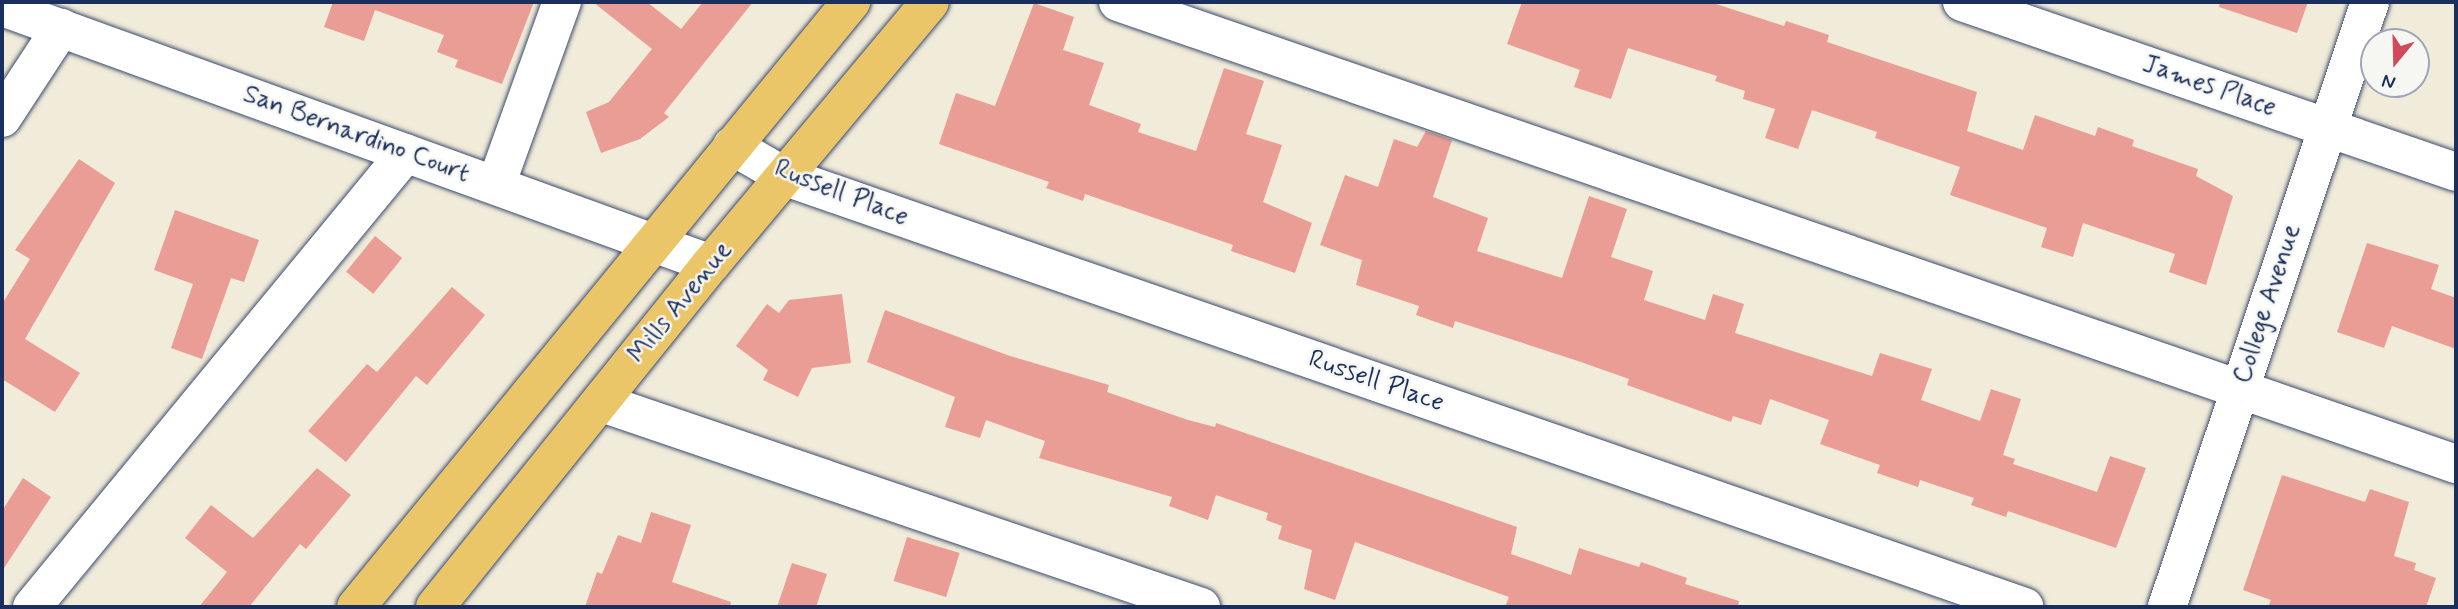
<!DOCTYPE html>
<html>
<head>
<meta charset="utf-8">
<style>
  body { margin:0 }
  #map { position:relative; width:2458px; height:609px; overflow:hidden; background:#f1ebd9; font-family:Mynerve,sans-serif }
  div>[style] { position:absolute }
  .building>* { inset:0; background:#ea9d94; transform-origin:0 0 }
  .roads { filter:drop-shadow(0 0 2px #3b4b70) drop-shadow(0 0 2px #3b4b70) }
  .minor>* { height:38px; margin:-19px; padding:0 19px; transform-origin:19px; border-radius:19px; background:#fff }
  .major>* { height:38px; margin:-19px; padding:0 19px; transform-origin:19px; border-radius:19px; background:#ebc669 }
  span { translate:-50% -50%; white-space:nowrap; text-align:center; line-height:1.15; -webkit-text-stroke:5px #f6f6f2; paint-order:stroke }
  .street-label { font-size:26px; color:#1b2f5e }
  .frame { position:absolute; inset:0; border:4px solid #1b2f5e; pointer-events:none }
  .north { position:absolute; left:2360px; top:28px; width:70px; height:70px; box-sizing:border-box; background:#f6f6f2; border:2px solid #9ea6b7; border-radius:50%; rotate:199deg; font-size:19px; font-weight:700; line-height:28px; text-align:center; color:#1b2f5e }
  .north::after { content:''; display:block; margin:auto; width:24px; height:32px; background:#d1495b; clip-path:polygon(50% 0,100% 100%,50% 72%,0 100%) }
</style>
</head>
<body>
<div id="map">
  <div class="building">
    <div style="clip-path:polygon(333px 2px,534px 2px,502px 84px,455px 67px,458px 60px,437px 52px,444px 35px,375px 10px,364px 41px,324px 27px)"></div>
    <div style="clip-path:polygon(593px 2px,647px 2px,681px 29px,703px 2px,753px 2px,664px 113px,669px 117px,640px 139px,601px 153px,586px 112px,609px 102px,652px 49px)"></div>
    <div style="clip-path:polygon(1522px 2px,1710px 2px,1784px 26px,1786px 21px,1829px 35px,1827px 42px,1977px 92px,1967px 131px,2023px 150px,2035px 115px,2095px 136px,2098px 127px,2134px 140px,2132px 146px,2198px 169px,2196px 176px,2233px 196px,2206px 285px,2169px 272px,2175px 254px,2083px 223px,2073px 257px,2041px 247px,2047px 228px,1950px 195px,1960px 167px,1875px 138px,1877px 132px,1812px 110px,1798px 149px,1765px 138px,1775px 109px,1743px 99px,1745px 91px,1715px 81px,1717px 76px,1628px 48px,1611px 99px,1574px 87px,1580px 70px,1507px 44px)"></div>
    <div style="clip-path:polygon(2220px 2px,2308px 2px,2297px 33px,2219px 7px)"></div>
    <div style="clip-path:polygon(1034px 3px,1074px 17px,1063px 50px,1104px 63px,1089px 105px,1141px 124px,1138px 132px,1196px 151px,1224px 68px,1264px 81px,1246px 134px,1282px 145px,1263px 202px,1312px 223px,1295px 273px,1231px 251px,1233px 245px,1181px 227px,1085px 194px,1083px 201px,1046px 188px,1049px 182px,939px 144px,956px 93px,995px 106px)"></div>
    <div style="clip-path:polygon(1426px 131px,1452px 140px,1433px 197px,1488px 218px,1477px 251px,1562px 278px,1589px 196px,1627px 209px,1611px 257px,1653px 271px,1644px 300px,1705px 320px,1713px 294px,1744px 304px,1735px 333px,1872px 376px,1880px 353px,1932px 369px,1921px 400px,1980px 421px,1991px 389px,2021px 399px,2003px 455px,2015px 459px,2013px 464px,2097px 492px,2110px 456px,2146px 468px,2116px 548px,2008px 511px,2006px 517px,1971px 505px,1974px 498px,1920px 480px,1918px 487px,1877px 473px,1880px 465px,1820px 444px,1829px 420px,1770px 399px,1761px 425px,1733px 416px,1731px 422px,1627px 385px,1629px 379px,1578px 361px,1455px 321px,1453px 328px,1416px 315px,1419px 306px,1356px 285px,1362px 260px,1320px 245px,1345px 175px,1378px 187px,1394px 139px,1417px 147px)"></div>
    <div style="clip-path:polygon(79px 159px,115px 183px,25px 339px,80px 373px,55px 412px,2px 379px,2px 304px,30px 259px,15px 250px)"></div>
    <div style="clip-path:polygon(175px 210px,259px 240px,244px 282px,231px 278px,202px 359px,171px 348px,193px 284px,154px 270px)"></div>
    <div style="left:375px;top:236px;width:35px;height:46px;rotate:39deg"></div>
    <div style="clip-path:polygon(2367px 243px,2439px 265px,2431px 289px,2456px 298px,2456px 349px,2392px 326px,2384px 348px,2337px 332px)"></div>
    <div style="clip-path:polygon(452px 287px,485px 315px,427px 385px,416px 376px,346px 462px,308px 431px,367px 364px,377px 372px)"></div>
    <div style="clip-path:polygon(842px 294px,851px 363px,812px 368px,798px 397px,763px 380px,768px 370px,736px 346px,767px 304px,779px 313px,789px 300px)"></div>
    <div style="clip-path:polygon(885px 310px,1010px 356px,1109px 385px,1107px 392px,1188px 420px,1215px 427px,1216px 423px,1517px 527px,1511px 554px,1571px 575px,1579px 548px,1639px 567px,1641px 562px,1687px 578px,1685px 584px,1739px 601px,1738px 607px,1505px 607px,1509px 597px,1355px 542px,1335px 600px,1304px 589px,1312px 550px,1278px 539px,1282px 526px,1266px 520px,1268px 513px,1216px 495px,1208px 520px,1169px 506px,1172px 497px,1039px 458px,1045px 441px,986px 420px,980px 438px,945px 427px,955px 397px,867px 362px)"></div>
    <div style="clip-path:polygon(317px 468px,351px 495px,306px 549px,300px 544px,249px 607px,199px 607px,227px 572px,185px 538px,211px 505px,253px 538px)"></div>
    <div style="clip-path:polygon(2282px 475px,2365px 502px,2370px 489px,2409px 502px,2394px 556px,2416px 563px,2414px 570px,2436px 578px,2426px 607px,2268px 607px,2271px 600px,2243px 590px)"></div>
    <div style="clip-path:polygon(23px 478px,51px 497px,2px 571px,2px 511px)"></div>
    <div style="clip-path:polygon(651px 512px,691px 525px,672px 582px,731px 602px,730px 607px,585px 607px,597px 572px,602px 574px,618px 535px,641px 543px)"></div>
    <div style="left:907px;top:537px;width:55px;height:46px;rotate:17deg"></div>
    <div style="clip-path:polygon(792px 563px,827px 574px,816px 607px,777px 607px)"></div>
  </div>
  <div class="roads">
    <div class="minor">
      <div style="left:1118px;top:2px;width:1416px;rotate:19.05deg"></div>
      <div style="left:1962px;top:2px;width:522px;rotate:18.99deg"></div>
      <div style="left:2px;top:7px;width:754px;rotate:19.92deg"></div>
      <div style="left:2px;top:118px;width:108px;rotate:-56.8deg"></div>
      <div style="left:732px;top:146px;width:62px;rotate:29.9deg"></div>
      <div style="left:786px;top:177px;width:1311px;rotate:19.15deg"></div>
      <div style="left:496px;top:185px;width:195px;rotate:-70.2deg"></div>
      <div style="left:602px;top:403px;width:633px;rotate:18.81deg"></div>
      <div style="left:32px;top:607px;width:588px;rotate:-50.52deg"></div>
      <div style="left:2167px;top:607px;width:638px;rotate:-71.45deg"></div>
    </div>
    <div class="major">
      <div style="left:356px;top:607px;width:782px;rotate:-50.71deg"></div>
      <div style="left:435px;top:607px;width:440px;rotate:-51.2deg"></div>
      <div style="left:711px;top:264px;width:341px;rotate:-50.1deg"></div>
    </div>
  </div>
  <div class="street-label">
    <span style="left:2209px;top:87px;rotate:19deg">James Place</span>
    <span style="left:356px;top:135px;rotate:20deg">San Bernardino Court</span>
    <span style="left:841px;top:194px;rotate:21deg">Russell Place</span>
    <span style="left:681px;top:303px;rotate:-51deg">Mills Avenue</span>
    <span style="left:2268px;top:304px;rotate:-72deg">College Avenue</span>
    <span style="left:1376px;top:382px;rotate:19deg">Russell Place</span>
  </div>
  <div class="frame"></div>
  <div class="north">N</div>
</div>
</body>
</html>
